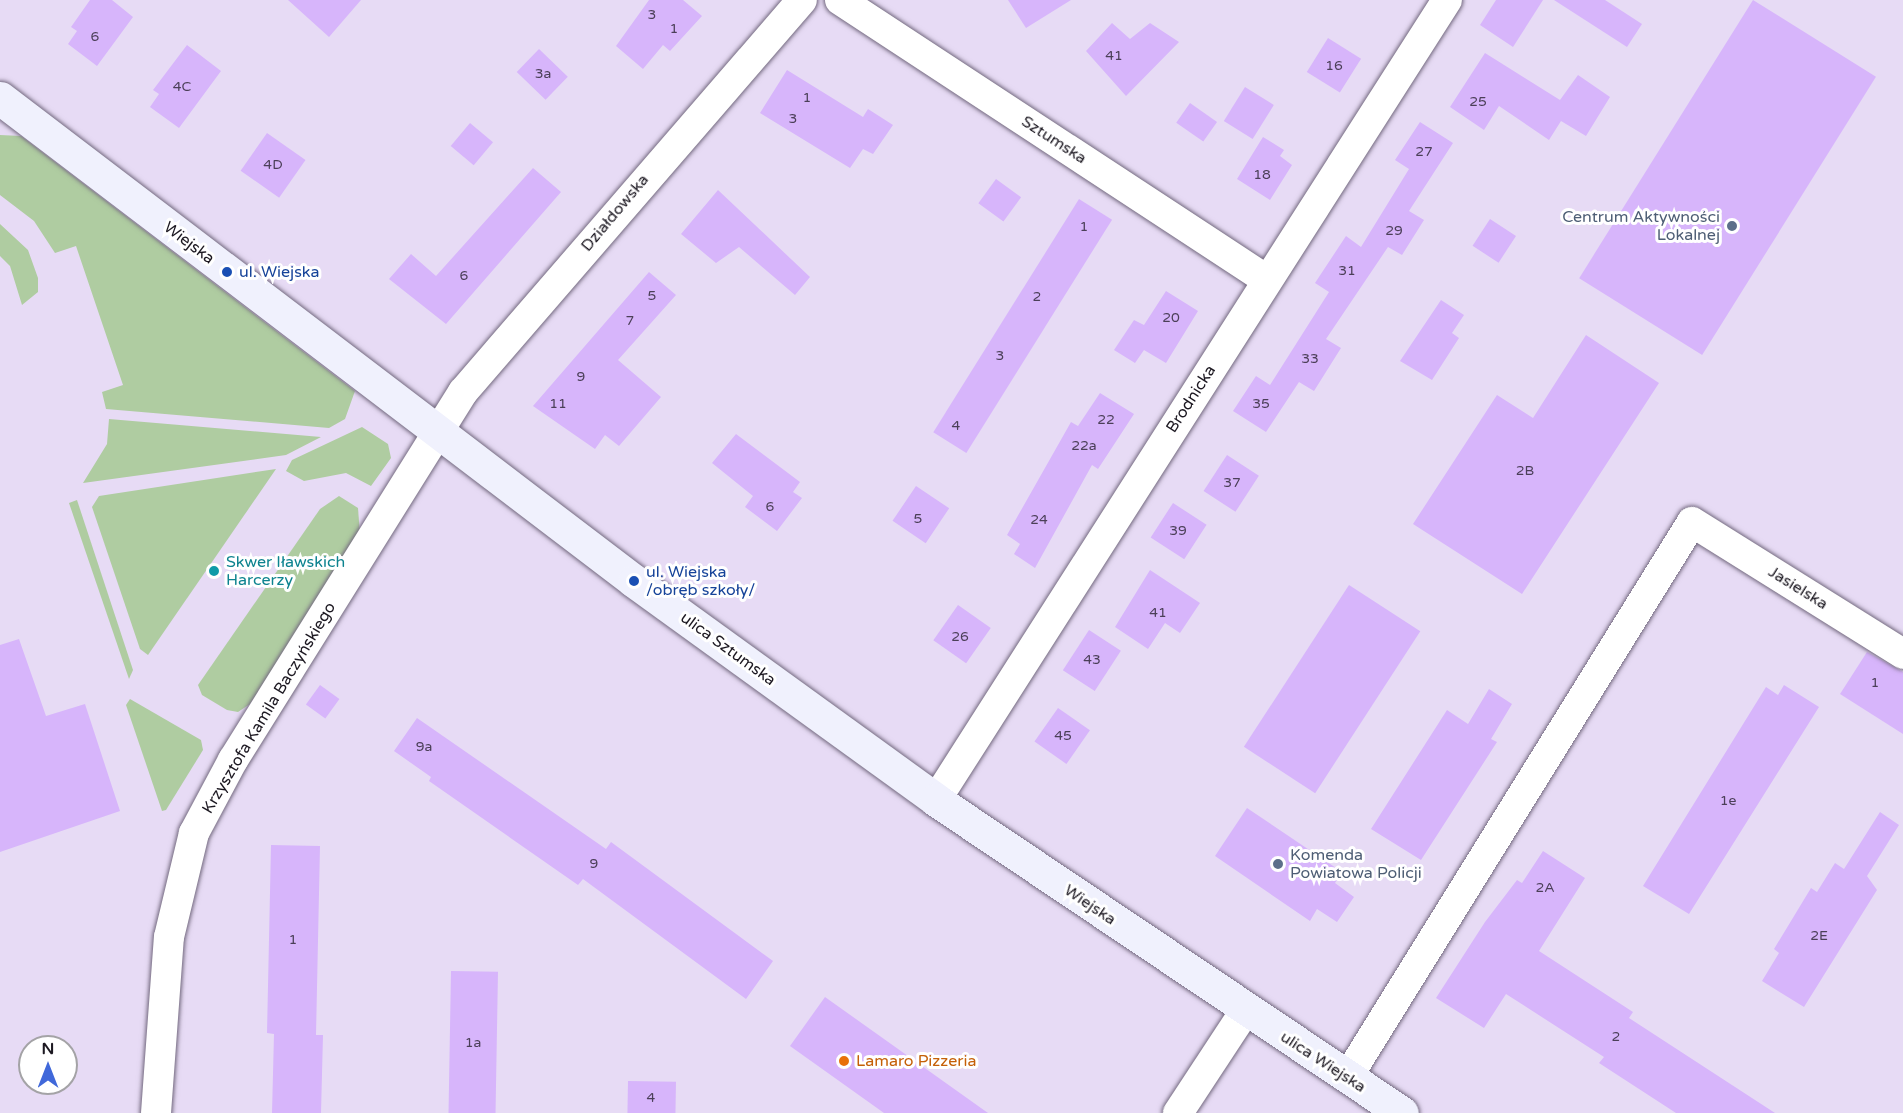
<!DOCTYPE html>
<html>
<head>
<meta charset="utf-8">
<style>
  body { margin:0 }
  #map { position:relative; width:1903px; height:1113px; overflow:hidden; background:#e7dbf5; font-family:"Varela Round",sans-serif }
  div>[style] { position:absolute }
  .green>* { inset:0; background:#afcca1 }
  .building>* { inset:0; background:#d7b5fb; transform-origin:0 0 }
  .roads { filter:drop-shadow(0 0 2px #73697f) drop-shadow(0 0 2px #73697f) }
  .street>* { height:30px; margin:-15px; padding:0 15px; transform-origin:15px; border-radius:15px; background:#fff }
  .secondary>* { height:33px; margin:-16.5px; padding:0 16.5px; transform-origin:16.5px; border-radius:16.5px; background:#f0f1fd }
  .dots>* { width:16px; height:16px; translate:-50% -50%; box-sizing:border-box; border:3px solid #fff; border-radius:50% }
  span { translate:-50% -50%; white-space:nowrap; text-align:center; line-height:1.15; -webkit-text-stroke:6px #fff; paint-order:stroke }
  .number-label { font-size:14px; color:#4b3f58 }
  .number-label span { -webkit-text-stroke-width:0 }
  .street-label { font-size:16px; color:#1c1821 }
  .service-label { font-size:16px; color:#4e5e75 }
  .right { translate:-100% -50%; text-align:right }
  .left { translate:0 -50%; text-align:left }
  .transit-label { font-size:16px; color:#164399 }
  .culture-label { font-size:16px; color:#0d838f }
  .food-label { font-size:16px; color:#c56008 }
  .north { position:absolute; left:18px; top:1035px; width:60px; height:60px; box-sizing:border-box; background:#fff; border:2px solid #a4a3a6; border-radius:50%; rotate:0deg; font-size:16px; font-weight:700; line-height:24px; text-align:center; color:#1c1821 }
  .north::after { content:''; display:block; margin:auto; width:21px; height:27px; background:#4068da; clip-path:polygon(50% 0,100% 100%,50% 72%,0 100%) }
</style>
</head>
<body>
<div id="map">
  <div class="green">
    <div style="clip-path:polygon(0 135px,21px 136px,355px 391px,345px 419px,329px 428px,106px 409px,102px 392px,123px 385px,76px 246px,55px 253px,34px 221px,0 195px)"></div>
    <div style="clip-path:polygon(0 224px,28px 250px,38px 278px,38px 292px,22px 305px,10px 266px,0 256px)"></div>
    <div style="clip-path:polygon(109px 419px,321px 437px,286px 455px,83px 483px,107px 444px)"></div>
    <div style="clip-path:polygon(362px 427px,388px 444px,391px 458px,371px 486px,346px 473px,304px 481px,286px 471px,292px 460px)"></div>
    <div style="clip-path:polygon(276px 469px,148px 655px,140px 649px,92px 507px,99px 496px)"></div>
    <div style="clip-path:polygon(339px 496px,358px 508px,360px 535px,250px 704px,238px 712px,227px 710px,202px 695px,198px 685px,320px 509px)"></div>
    <div style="clip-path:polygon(77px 500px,133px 670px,129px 679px,69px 503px)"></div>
    <div style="clip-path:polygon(130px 699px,201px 740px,203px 750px,166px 810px,162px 811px,126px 705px)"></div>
  </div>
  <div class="building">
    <div style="clip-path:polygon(90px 0,112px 0,133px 17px,97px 66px,68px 44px,77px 31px,71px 27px)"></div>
    <div style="clip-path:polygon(288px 0,361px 0,329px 37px)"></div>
    <div style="clip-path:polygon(649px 0,683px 0,702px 16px,670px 51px,663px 45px,643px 69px,616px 46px)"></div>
    <div style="clip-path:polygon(1008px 0,1071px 0,1026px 28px)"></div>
    <div style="clip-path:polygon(1496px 0,1543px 0,1513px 47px,1480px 25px)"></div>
    <div style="clip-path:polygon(1554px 0,1605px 0,1642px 24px,1627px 47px)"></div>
    <div style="left:1753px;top:0;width:145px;height:328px;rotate:32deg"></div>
    <div style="clip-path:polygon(1112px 23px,1130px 39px,1150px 23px,1179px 42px,1126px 96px,1086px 51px)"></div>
    <div style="left:1328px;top:38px;width:39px;height:40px;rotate:32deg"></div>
    <div style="clip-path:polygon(187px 45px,221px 71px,179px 128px,150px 107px,159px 94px,153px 90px)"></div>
    <div style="left:539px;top:49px;width:40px;height:32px;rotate:44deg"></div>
    <div style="clip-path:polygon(1485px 53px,1560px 100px,1578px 75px,1610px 97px,1586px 136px,1561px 121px,1549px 140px,1499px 106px,1484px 130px,1450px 107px)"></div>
    <div style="clip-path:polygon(787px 70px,863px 117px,868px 109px,893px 125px,873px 154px,863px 149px,850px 168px,760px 113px)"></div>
    <div style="left:1245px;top:87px;width:34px;height:40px;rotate:32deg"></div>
    <div style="left:1190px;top:103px;width:33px;height:24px;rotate:35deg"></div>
    <div style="clip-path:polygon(1420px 122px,1453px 143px,1409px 211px,1424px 220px,1402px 255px,1388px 247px,1326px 339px,1341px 348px,1314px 391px,1299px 382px,1266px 432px,1233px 411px,1256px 376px,1270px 385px,1329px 292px,1315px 283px,1346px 236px,1361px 247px,1409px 169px,1395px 160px)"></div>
    <div style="left:470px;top:123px;width:30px;height:30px;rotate:40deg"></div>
    <div style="left:267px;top:133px;width:47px;height:46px;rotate:35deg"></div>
    <div style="clip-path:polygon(1263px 137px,1284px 150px,1280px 156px,1292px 165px,1270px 200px,1237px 179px)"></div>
    <div style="clip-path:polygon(533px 168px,561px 192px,446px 324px,389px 279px,411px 254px,436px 276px)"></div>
    <div style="left:996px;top:179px;width:31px;height:30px;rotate:36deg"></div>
    <div style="clip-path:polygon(718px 190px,810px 277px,795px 295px,739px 247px,716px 263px,681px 234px)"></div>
    <div style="left:1079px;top:199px;width:39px;height:275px;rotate:32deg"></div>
    <div style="left:1490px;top:219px;width:31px;height:32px;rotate:33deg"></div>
    <div style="clip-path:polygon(649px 272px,676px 295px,618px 360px,661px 397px,619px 446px,605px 435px,595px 449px,533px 406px)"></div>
    <div style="clip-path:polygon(1166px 291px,1198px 311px,1166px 363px,1144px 350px,1135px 363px,1114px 350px,1134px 320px,1144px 325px)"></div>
    <div style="clip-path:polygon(1441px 300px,1464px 315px,1452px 333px,1459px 338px,1432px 380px,1400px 361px)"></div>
    <div style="clip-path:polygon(1586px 335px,1659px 383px,1522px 594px,1413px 524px,1497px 395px,1533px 418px)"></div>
    <div style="clip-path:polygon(1100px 393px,1134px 414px,1098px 469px,1092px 465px,1035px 568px,1014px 554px,1020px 544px,1007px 535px,1071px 422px,1078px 426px)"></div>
    <div style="clip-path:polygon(736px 434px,800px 482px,793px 492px,802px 498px,777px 531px,745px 507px,753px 496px,712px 463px)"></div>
    <div style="left:1227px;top:455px;width:38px;height:43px;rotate:33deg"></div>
    <div style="left:916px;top:486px;width:40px;height:42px;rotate:34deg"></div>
    <div style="left:1173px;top:503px;width:40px;height:41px;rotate:33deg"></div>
    <div style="clip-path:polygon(1150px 570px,1200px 603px,1180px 633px,1165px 623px,1148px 649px,1115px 627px)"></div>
    <div style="left:1349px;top:585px;width:85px;height:193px;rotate:33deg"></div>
    <div style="left:958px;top:605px;width:40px;height:43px;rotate:35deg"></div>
    <div style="left:1089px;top:630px;width:38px;height:48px;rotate:33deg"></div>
    <div style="clip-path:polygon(19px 639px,46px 716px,85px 704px,120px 811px,0 852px,0 645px)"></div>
    <div style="clip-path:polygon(1867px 652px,1903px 672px,1903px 734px,1840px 694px)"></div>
    <div style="left:320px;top:685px;width:24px;height:24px;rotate:36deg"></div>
    <div style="clip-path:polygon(1784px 685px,1819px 707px,1689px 914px,1643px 886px,1766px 687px,1778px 695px)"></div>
    <div style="clip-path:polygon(1489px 689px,1512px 704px,1491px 739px,1497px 742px,1421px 860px,1371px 829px,1447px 710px,1468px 724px)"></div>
    <div style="left:1058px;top:708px;width:39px;height:41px;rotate:35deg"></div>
    <div style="clip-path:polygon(417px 718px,606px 849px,611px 842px,773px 961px,746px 999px,583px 879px,578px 885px,429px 781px,431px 777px,394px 751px)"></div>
    <div style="clip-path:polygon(1247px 808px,1342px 872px,1335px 883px,1354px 897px,1337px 922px,1317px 909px,1310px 921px,1215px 856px)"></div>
    <div style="clip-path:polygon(1880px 812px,1899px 825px,1867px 876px,1877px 890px,1804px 1007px,1762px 981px,1779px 953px,1774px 949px,1811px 888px,1817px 892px,1835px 863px,1844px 869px)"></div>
    <div style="clip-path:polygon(271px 845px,320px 846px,316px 1035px,323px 1035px,321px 1113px,272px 1113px,274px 1034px,267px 1033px)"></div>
    <div style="clip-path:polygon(1543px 851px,1585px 878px,1539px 951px,1633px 1012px,1629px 1018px,1775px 1113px,1676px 1113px,1599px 1063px,1604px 1057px,1506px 994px,1484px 1028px,1436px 998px,1485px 922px,1517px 880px,1522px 883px)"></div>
    <div style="left:451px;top:971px;width:47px;height:142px;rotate:1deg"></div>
    <div style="clip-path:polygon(825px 997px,988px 1113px,884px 1113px,790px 1046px)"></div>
    <div style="left:628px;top:1081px;width:48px;height:32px;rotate:1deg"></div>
  </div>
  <div class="roads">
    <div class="street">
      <div style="left:840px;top:0;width:511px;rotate:33.25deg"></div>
      <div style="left:936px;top:800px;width:949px;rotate:-57.43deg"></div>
      <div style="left:1347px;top:1078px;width:654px;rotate:-58.18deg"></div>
      <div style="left:1692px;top:522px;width:249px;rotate:32deg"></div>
      <div style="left:156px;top:1113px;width:176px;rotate:-85.8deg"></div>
      <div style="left:169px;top:937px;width:107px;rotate:-76.5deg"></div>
      <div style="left:194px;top:833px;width:83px;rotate:-61.9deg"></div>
      <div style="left:233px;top:760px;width:434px;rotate:-58deg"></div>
      <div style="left:463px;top:392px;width:518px;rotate:-49.15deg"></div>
      <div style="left:1178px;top:1113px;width:122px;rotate:-56.7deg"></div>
    </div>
    <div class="secondary">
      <div style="left:0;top:98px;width:797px;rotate:37.3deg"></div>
      <div style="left:634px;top:581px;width:373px;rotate:35.9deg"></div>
      <div style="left:936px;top:800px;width:561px;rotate:33.89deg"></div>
    </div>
  </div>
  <div class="dots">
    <div style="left:1732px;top:226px;background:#5c6f8a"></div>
    <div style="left:227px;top:272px;background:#1a4fb4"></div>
    <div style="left:214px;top:571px;background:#0f9aa8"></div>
    <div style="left:634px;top:581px;background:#1a4fb4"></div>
    <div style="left:1278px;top:864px;background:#5c6f8a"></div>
    <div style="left:844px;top:1061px;background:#e8710a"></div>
  </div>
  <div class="number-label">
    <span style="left:652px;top:15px">3</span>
    <span style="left:674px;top:29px">1</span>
    <span style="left:95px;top:37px">6</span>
    <span style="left:1114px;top:56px">41</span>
    <span style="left:1334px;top:66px">16</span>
    <span style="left:543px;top:74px">3a</span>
    <span style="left:182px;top:87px">4C</span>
    <span style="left:807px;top:98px">1</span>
    <span style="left:1478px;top:102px">25</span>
    <span style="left:793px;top:119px">3</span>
    <span style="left:1424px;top:152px">27</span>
    <span style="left:273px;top:165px">4D</span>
    <span style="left:1262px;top:175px">18</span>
    <span style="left:1084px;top:227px">1</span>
    <span style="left:1394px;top:231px">29</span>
    <span style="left:1347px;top:271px">31</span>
    <span style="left:464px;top:276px">6</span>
    <span style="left:652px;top:296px">5</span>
    <span style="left:1037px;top:297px">2</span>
    <span style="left:1171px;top:318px">20</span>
    <span style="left:630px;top:321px">7</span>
    <span style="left:1000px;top:356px">3</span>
    <span style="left:1310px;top:359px">33</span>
    <span style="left:581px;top:377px">9</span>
    <span style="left:558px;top:404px">11</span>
    <span style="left:1261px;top:404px">35</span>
    <span style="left:1106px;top:420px">22</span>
    <span style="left:956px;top:426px">4</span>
    <span style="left:1084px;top:446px">22a</span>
    <span style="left:1525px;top:471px">2B</span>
    <span style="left:1232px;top:483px">37</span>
    <span style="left:770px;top:507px">6</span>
    <span style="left:918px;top:519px">5</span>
    <span style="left:1039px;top:520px">24</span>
    <span style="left:1178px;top:531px">39</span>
    <span style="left:1158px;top:613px">41</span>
    <span style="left:960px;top:637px">26</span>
    <span style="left:1092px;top:660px">43</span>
    <span style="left:1875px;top:683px">1</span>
    <span style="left:1063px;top:736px">45</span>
    <span style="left:424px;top:747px">9a</span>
    <span style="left:1728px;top:801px">1e</span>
    <span style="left:594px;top:864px">9</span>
    <span style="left:1545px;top:888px">2A</span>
    <span style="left:1819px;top:936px">2E</span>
    <span style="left:293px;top:940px">1</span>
    <span style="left:1616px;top:1037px">2</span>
    <span style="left:473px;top:1043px">1a</span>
    <span style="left:651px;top:1098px">4</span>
  </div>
  <div class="street-label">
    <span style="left:1054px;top:140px;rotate:33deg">Sztumska</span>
    <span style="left:615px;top:213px;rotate:-50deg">Działdowska</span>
    <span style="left:189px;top:243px;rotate:37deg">Wiejska</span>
    <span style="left:1191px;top:399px;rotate:-57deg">Brodnicka</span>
    <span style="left:1798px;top:588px;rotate:32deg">Jasielska</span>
    <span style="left:728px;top:649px;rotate:36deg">ulica Sztumska</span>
    <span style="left:269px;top:708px;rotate:-59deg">Krzysztofa Kamila Baczyńskiego</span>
    <span style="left:1090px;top:905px;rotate:34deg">Wiejska</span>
    <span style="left:1323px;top:1062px;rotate:33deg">ulica Wiejska</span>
  </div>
  <div class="service-label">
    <span class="right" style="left:1720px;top:226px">Centrum Aktywności<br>Lokalnej</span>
    <span class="left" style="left:1290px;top:864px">Komenda<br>Powiatowa Policji</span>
  </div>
  <div class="transit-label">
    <span class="left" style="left:239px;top:272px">ul. Wiejska</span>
    <span class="left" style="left:646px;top:581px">ul. Wiejska<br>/obręb szkoły/</span>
  </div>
  <div class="culture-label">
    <span class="left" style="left:226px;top:571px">Skwer Iławskich<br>Harcerzy</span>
  </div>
  <div class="food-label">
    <span class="left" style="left:856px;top:1061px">Lamaro Pizzeria</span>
  </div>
  <div class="north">N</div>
</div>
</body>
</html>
